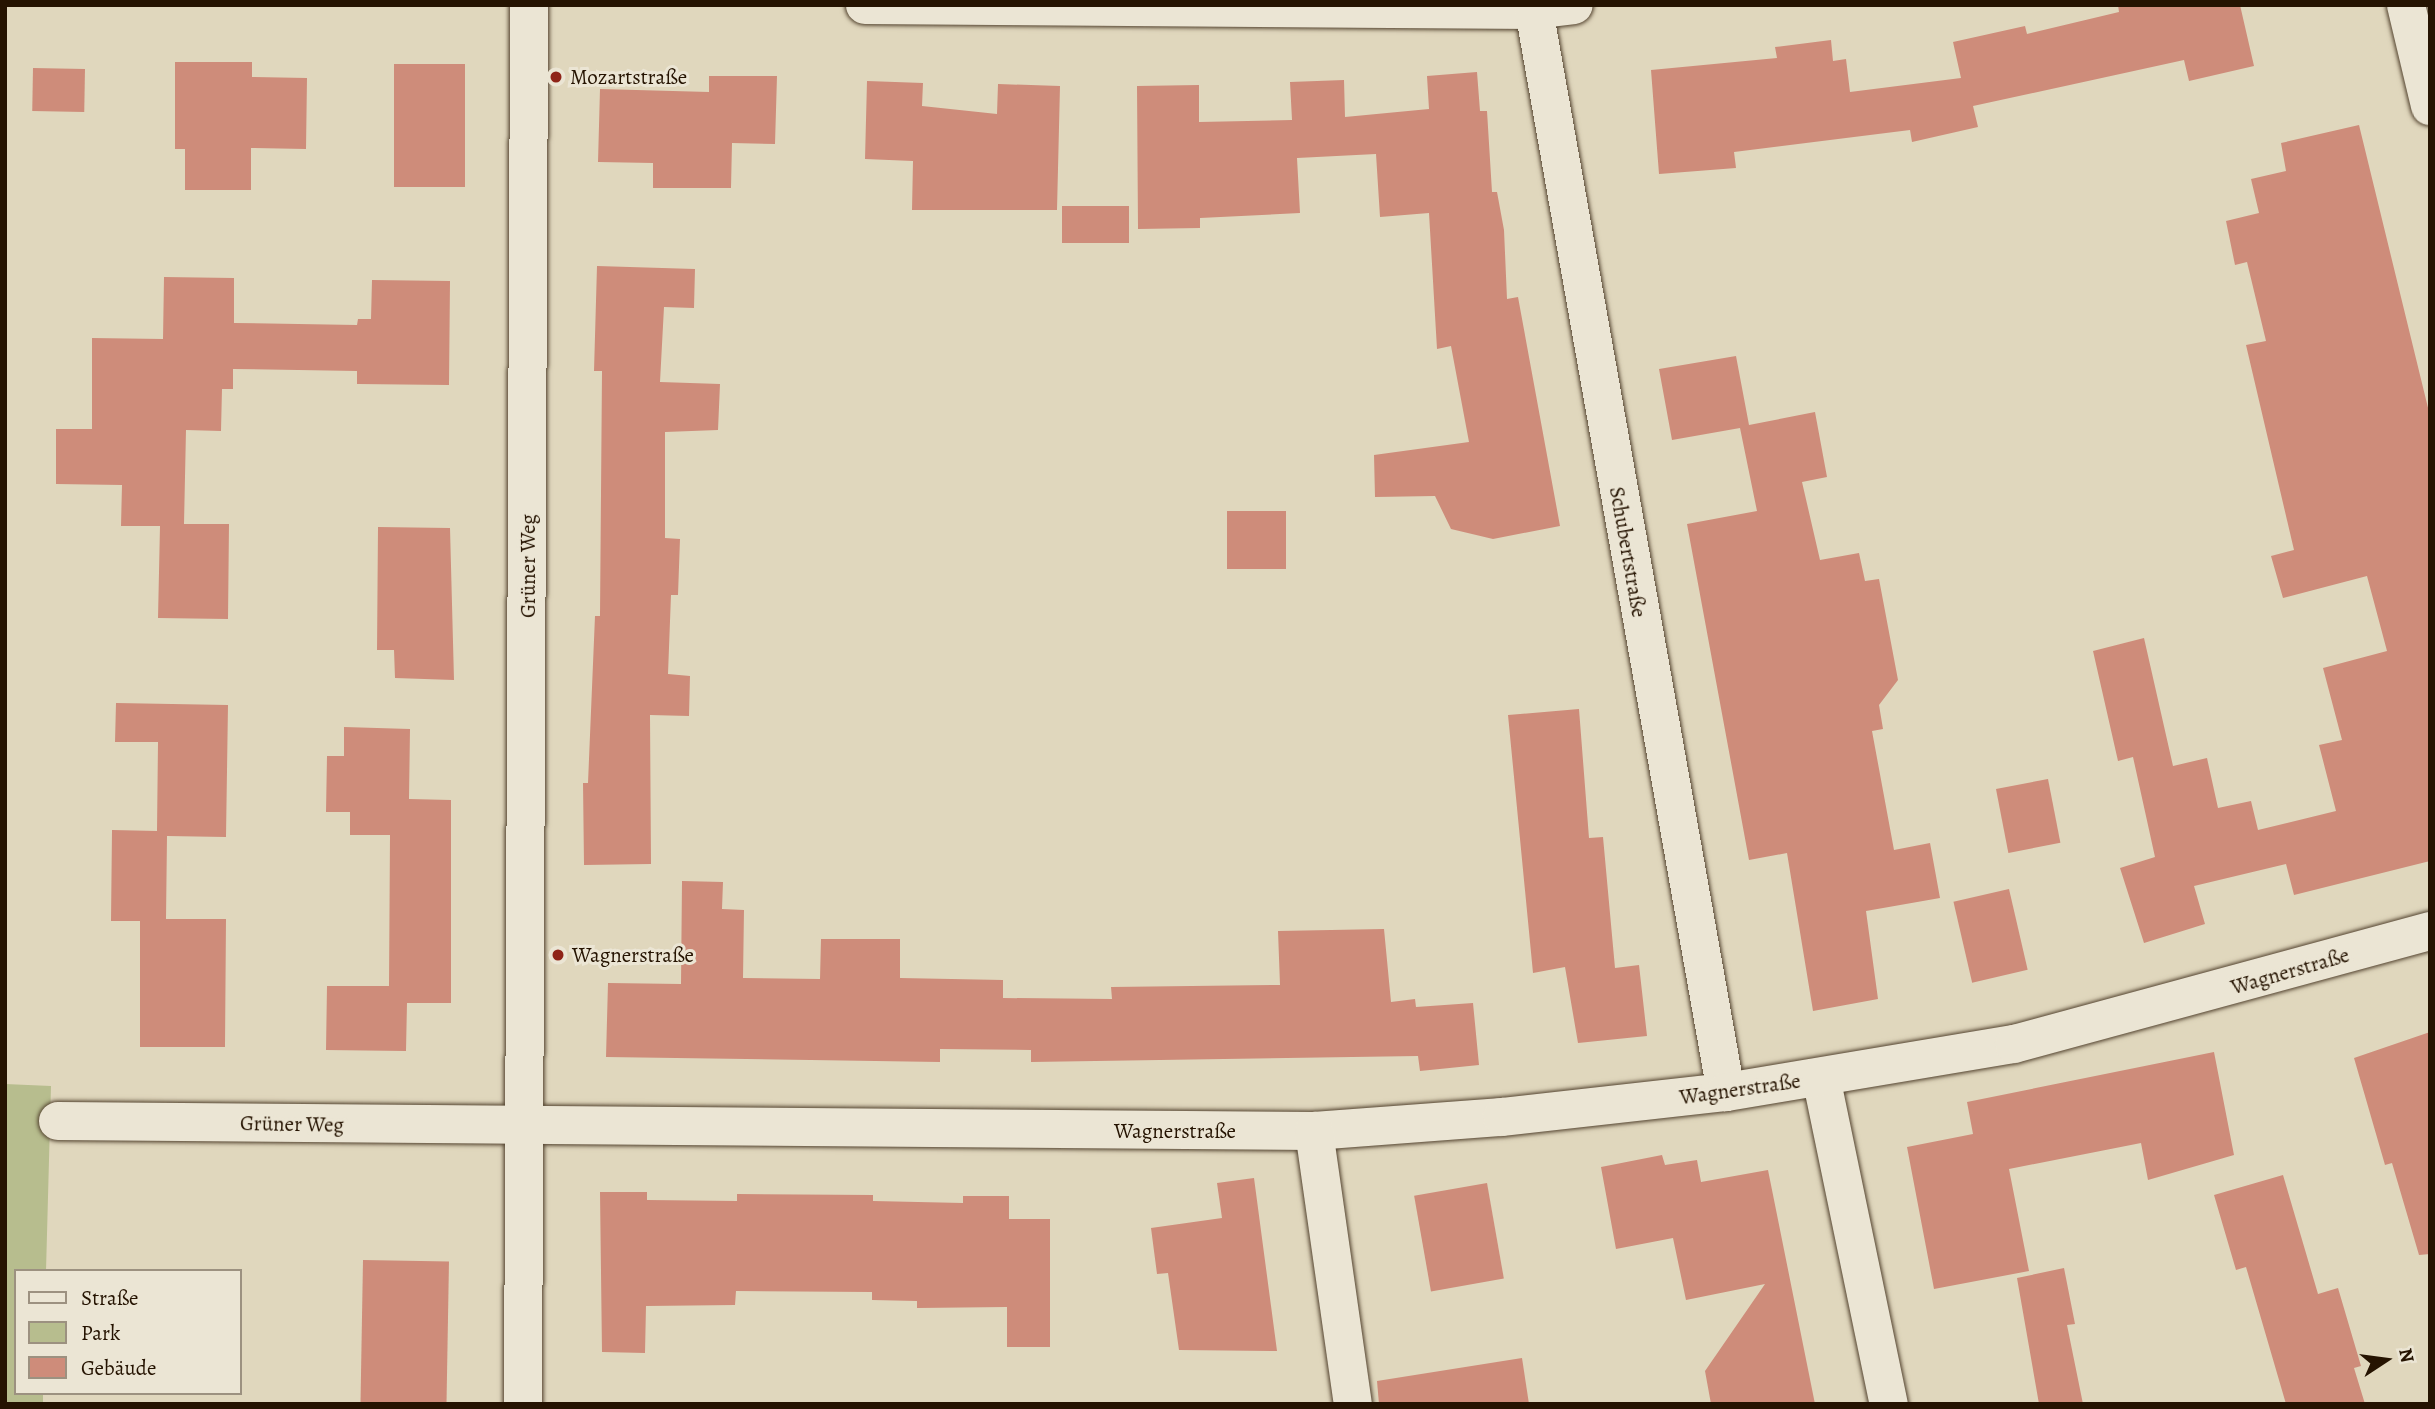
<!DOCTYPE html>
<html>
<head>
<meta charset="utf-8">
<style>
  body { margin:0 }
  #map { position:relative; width:2435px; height:1409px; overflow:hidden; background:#e0d7bd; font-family:Alegreya,serif }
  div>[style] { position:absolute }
  .green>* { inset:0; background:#b7bd8e }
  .building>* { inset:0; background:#ce8c7a; transform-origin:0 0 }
  .roads { filter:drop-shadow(0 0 2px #544430) drop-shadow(0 0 2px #544430) }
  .minor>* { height:38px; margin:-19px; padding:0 19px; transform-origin:19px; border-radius:19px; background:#ebe5d4 }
  .dots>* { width:19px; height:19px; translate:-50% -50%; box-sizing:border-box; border:4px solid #ebe5d4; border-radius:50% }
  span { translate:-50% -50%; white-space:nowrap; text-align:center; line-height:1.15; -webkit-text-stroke:6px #ebe5d4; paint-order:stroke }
  .poi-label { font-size:21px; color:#251301 }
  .left { translate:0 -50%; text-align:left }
  .street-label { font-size:21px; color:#251301 }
  .frame { position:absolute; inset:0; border:7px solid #251301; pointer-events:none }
  .legend { position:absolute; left:14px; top:1269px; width:228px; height:126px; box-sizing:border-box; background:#ebe5d4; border:2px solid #9c9180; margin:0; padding:9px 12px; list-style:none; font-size:21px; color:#251301 }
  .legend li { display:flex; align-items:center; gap:14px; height:35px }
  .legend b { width:35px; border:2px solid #9c9180 }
  .north { position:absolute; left:2351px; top:1325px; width:70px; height:70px; -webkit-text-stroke:5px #ebe5d4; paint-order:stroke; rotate:77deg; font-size:19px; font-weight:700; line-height:28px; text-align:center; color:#251301 }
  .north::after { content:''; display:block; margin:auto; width:24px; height:32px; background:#251301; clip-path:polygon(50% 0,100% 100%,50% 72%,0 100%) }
</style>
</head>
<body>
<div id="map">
  <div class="green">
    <div style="clip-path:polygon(5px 1084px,51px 1086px,46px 1271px,16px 1271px,16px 1393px,43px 1393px,43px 1404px,5px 1404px)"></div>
  </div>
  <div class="building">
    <div style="clip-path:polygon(2118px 5px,2240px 5px,2254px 66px,2189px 81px,2184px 60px,1973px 106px,1978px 127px,1912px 142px,1910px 130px,1734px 152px,1736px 168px,1659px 174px,1651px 70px,1777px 58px,1775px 47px,1831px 40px,1833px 61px,1846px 59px,1850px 92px,1961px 78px,1953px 42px,2025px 26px,2027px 34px,2119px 12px)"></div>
    <div style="clip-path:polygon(175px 62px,252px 62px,252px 77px,307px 78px,306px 149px,251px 148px,251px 190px,185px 190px,185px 149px,175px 149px)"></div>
    <div style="left:394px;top:64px;width:71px;height:123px"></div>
    <div style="left:33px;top:68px;width:52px;height:43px;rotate:1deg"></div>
    <div style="clip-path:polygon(1477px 72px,1480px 111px,1487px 111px,1492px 192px,1497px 192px,1504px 230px,1507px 299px,1518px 297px,1560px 526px,1493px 539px,1451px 529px,1435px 496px,1375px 497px,1374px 455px,1469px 442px,1451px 346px,1437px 349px,1429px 213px,1380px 217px,1376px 154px,1297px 158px,1300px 213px,1200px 218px,1200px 228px,1138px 229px,1137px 86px,1199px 85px,1199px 122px,1292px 120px,1290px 82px,1344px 80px,1345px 117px,1429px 109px,1427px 76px)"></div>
    <div style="clip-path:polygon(709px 76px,777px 76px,775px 144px,732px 143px,731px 188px,653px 188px,653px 163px,598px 162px,600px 89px,709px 92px)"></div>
    <div style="clip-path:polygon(867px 81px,923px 83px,922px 106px,997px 114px,998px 84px,1060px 86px,1057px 210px,912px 210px,913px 161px,865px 159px)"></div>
    <div style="clip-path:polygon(2359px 125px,2430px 416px,2430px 861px,2294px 895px,2286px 864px,2194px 886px,2205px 924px,2144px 943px,2120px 868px,2155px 857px,2133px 757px,2118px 761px,2093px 651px,2144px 638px,2173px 766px,2207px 758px,2218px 808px,2251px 801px,2258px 830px,2336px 811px,2319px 745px,2342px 740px,2323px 668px,2387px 651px,2367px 576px,2283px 598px,2271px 556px,2294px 550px,2246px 345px,2266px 341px,2247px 262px,2235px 265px,2226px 221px,2259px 213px,2251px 179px,2286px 171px,2281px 143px)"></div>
    <div style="left:1062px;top:206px;width:67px;height:37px"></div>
    <div style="clip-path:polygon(597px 266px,695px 269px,694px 308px,664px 307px,660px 382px,720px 384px,718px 430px,665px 432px,665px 538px,680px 539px,678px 595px,671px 595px,668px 674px,690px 676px,689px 716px,650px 715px,651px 864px,584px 865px,583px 783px,588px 783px,595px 616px,600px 616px,602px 371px,594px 371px)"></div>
    <div style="clip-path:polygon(164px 277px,234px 278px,234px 323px,357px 325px,358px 319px,371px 319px,372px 280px,450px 281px,449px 385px,357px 384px,357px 371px,233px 369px,233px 389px,222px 389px,221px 431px,186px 430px,184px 524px,229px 524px,228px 619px,158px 618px,160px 526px,121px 526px,122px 485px,56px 484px,56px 429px,92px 429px,92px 338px,163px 339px)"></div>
    <div style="clip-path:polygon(1736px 356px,1749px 425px,1815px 412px,1827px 477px,1802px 482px,1820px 560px,1859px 553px,1865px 581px,1879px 579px,1898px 680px,1879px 705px,1883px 729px,1872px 731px,1894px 850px,1930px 843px,1940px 898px,1866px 911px,1878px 999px,1813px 1011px,1787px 853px,1749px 860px,1687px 524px,1757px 511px,1740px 428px,1672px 440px,1659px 369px)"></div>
    <div style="left:1227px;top:511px;width:59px;height:58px"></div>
    <div style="clip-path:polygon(378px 527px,450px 528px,454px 680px,395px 678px,394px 650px,377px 650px)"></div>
    <div style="clip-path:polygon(116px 703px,228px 705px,226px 837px,167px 836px,166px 919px,226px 919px,225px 1047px,140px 1047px,140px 921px,111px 921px,112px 830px,157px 831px,158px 742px,115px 742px)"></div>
    <div style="clip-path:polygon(1579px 709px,1589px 838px,1603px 837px,1615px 968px,1639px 965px,1647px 1036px,1578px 1043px,1565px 967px,1533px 973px,1508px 715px)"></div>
    <div style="clip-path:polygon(344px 727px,410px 729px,409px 799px,451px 800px,451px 1003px,407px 1003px,406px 1051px,326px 1050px,327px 986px,389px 986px,390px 835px,350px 835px,350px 812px,326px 812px,327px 756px,344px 756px)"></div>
    <div style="left:2048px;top:779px;width:65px;height:53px;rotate:79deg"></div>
    <div style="clip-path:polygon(682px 881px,723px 882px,722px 909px,744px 910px,743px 978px,820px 979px,821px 939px,900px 939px,900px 978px,1003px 980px,1003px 998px,1112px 999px,1111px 987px,1280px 985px,1278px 931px,1384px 929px,1391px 1002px,1415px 999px,1416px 1007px,1473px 1003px,1479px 1065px,1420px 1071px,1418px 1056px,1031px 1062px,1031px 1050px,940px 1049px,940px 1062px,606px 1057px,608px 983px,681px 984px)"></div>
    <div style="left:2009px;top:889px;width:83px;height:57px;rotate:77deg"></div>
    <div style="clip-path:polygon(2430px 1032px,2430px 1254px,2419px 1255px,2392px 1163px,2385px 1165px,2354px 1058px)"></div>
    <div style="clip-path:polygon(2214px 1052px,2234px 1155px,2148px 1180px,2141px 1143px,2009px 1169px,2029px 1271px,1934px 1289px,1907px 1147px,1973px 1134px,1967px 1102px)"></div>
    <div style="clip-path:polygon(1662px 1155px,1665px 1165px,1697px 1160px,1701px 1182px,1768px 1170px,1815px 1404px,1711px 1404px,1705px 1371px,1765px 1284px,1686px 1300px,1673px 1238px,1616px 1249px,1601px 1167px)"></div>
    <div style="clip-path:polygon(2283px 1175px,2318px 1294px,2338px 1288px,2361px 1366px,2354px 1368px,2365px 1404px,2286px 1404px,2246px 1267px,2236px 1270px,2214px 1195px)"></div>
    <div style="clip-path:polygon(1254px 1178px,1277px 1351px,1179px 1350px,1168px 1273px,1157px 1274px,1151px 1228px,1222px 1218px,1217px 1183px)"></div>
    <div style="left:1487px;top:1183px;width:97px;height:74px;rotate:80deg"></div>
    <div style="clip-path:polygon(600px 1192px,647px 1192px,647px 1200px,737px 1201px,737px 1194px,873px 1195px,873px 1201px,963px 1203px,963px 1196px,1009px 1196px,1009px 1219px,1050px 1219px,1050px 1347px,1007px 1347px,1007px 1307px,917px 1308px,917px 1301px,872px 1300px,872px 1292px,736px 1291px,735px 1305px,646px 1306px,645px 1353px,602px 1352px)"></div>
    <div style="left:363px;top:1260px;width:86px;height:144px;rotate:1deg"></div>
    <div style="clip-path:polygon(2064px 1268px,2075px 1324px,2067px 1325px,2083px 1404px,2039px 1404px,2017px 1278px)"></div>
    <div style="clip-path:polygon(1522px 1358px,1529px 1404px,1379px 1404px,1377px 1381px)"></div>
  </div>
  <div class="roads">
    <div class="minor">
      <div style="left:865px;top:5px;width:669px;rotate:0.43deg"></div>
      <div style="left:1534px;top:10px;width:40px;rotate:-7.1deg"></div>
      <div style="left:2406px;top:5px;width:104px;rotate:76.6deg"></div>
      <div style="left:1534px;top:10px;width:1099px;rotate:79.94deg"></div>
      <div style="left:1821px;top:1077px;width:334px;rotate:78.3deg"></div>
      <div style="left:58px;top:1121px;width:1256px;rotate:0.46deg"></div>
      <div style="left:1314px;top:1131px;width:189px;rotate:-4.3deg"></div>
      <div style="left:1502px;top:1117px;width:225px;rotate:-6.4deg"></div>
      <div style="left:1726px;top:1092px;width:292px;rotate:-9.5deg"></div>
      <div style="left:2014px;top:1044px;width:431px;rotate:-15.2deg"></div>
      <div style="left:1314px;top:1131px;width:276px;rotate:81.9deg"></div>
      <div style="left:523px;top:1404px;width:1399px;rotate:-89.75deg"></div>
    </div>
  </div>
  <div class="dots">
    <div style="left:556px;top:77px;background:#8f2418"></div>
    <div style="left:558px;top:955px;background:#8f2418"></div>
  </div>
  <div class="poi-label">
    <span class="left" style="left:570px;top:77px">Mozartstraße</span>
    <span class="left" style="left:572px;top:955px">Wagnerstraße</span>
  </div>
  <div class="street-label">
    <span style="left:1628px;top:552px;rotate:80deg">Schubertstraße</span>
    <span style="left:528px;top:566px;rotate:-90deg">Grüner Weg</span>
    <span style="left:2290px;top:971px;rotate:-16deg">Wagnerstraße</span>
    <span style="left:1740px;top:1089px;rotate:-8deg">Wagnerstraße</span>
    <span style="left:292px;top:1124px;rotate:1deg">Grüner Weg</span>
    <span style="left:1175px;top:1131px">Wagnerstraße</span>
  </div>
  <div class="frame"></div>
  <ul class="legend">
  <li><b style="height:9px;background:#ebe5d4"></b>Straße</li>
  <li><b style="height:19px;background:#b7bd8e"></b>Park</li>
  <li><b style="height:19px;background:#ce8c7a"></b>Gebäude</li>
  </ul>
  <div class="north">N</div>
</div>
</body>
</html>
